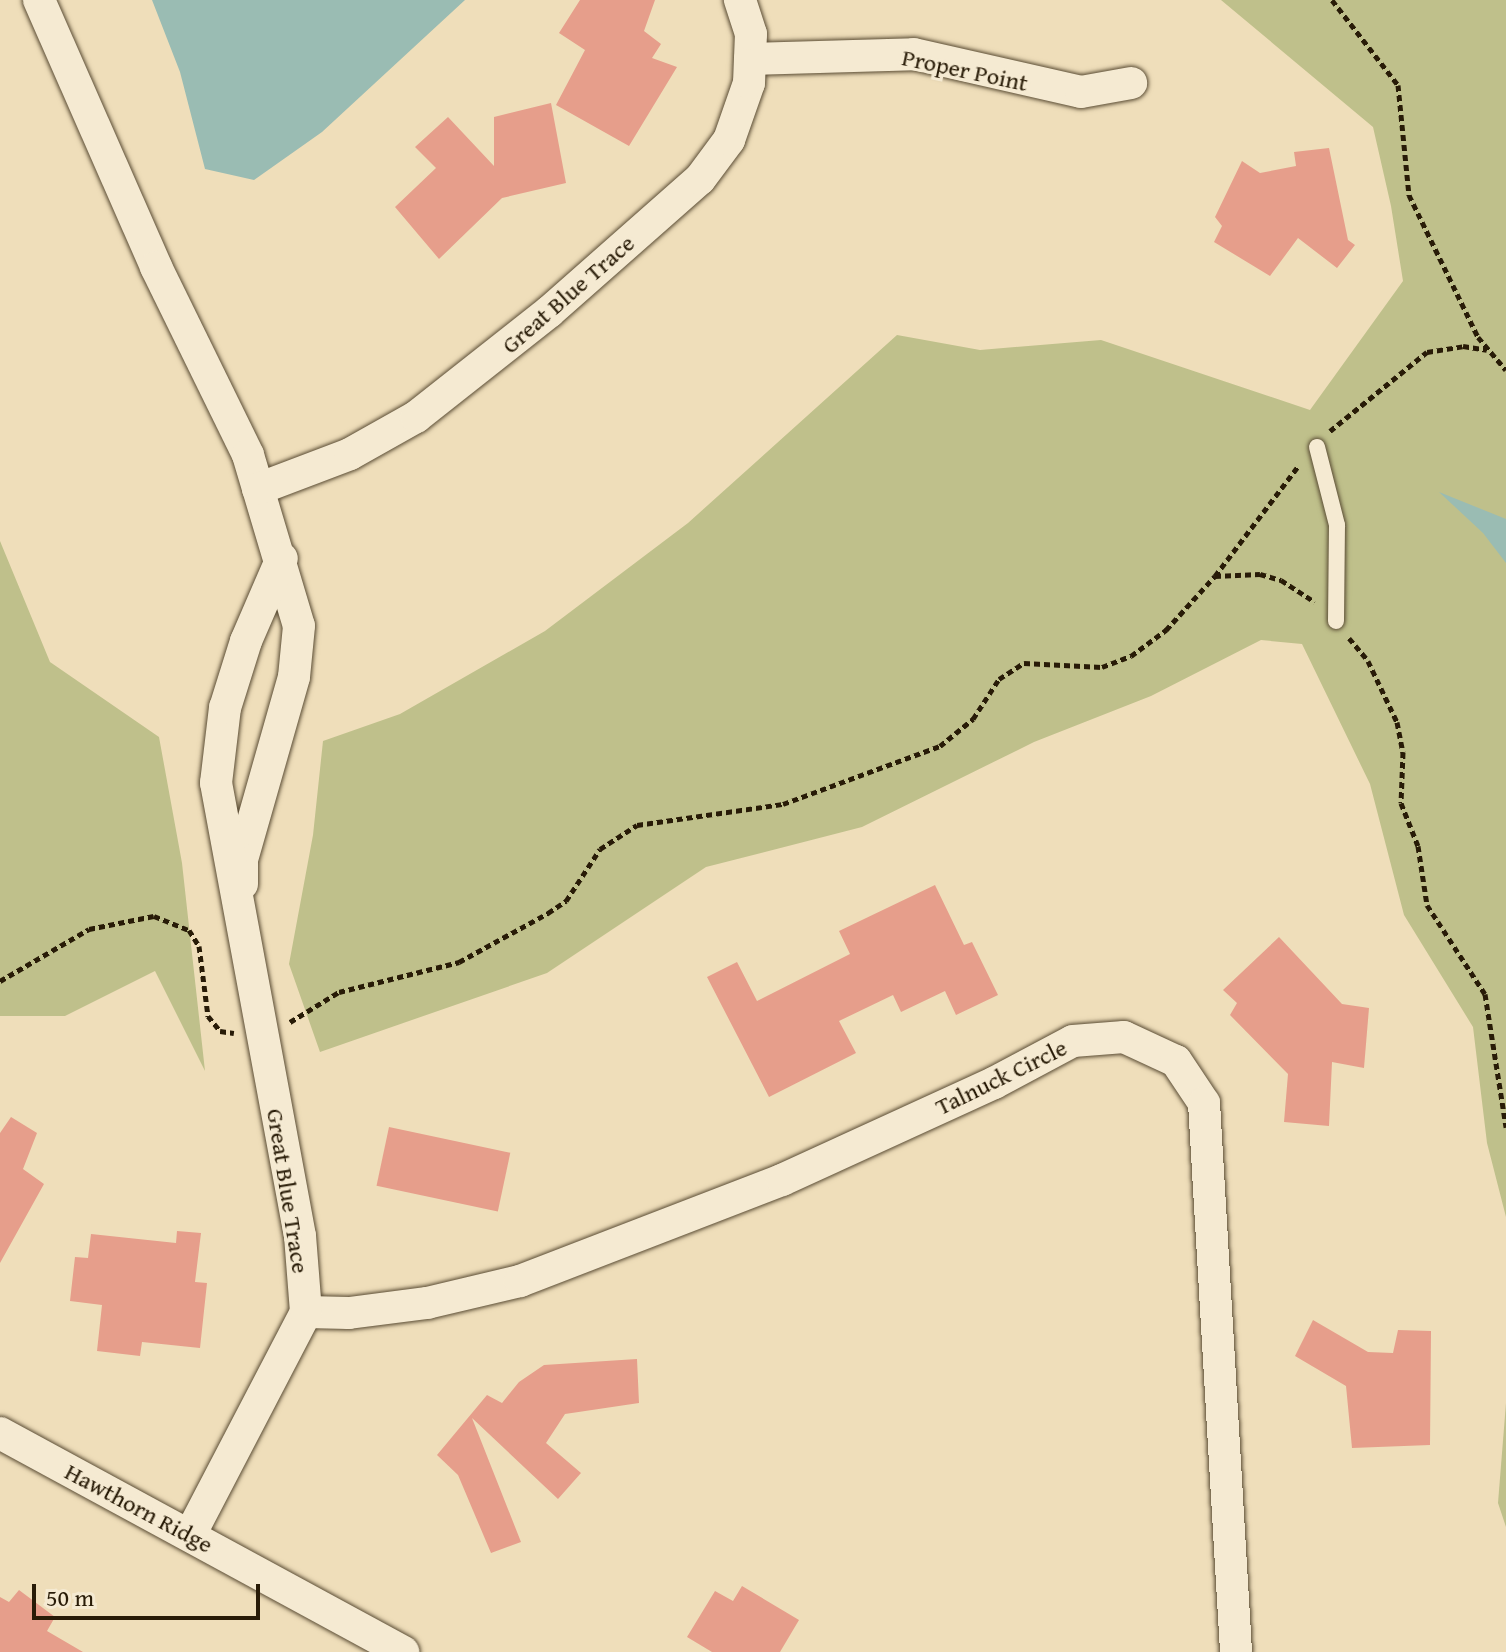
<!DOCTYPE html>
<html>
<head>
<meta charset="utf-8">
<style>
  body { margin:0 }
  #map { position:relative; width:1506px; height:1652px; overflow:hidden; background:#efdeba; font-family:"Gentium Book Plus",serif }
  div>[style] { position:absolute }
  .green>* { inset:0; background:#bfc08b }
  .water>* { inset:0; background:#9abcb3 }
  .building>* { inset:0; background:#e69e8b; transform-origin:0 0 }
  .path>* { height:5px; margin-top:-2.5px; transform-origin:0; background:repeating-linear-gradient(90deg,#281b07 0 6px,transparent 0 10px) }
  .roads { filter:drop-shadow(0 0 2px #5a4c34) drop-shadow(0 0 2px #5a4c34) }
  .service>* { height:16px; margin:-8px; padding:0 8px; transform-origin:8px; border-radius:8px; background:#f5ead2 }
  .minor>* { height:32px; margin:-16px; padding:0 16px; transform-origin:16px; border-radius:16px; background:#f5ead2 }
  span { translate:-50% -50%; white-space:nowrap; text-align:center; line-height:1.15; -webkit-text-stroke:6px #f5ead2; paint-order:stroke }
  .street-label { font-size:24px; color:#281b07 }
  .scale { position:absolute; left:32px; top:1584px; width:228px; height:36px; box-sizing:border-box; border:4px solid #281b07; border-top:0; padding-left:10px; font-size:24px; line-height:28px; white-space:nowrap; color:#281b07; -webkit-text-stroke:6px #f5ead2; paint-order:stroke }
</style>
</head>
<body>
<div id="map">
  <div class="green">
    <div style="clip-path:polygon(1221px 0,1506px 0,1506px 1217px,1487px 1143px,1473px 1027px,1404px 915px,1370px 784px,1302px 644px,1261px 640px,1151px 696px,1034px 742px,862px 827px,706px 867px,547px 973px,320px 1052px,289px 964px,313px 835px,323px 741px,400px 714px,545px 631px,688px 523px,897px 335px,980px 350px,1101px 340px,1310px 410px,1403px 281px,1391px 206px,1373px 127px)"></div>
    <div style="clip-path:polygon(0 541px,50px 662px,159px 737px,182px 863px,205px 1071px,155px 971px,65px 1016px,0 1016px)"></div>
    <div style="clip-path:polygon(1506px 1403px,1506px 1527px,1498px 1503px)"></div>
  </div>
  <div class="water">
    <div style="clip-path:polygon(152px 0,465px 0,322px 132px,254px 180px,205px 169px,180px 72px)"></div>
    <div style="clip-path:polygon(1439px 492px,1506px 519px,1506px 563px,1483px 533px)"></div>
  </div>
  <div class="building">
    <div style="clip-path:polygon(580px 0,655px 0,644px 31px,661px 44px,652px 58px,677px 67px,629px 146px,556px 105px,585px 50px,559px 33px)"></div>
    <div style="clip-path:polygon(551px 103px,566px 183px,502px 198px,439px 259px,395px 207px,436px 168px,415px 147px,448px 117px,494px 166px,494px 117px)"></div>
    <div style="clip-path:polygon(1329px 148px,1348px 240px,1355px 245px,1337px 268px,1298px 238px,1270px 276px,1214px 242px,1222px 226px,1215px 217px,1242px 161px,1260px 173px,1296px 166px,1294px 152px)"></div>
    <div style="clip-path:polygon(935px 885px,964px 945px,972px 942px,998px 995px,956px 1015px,945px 991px,901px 1012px,893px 995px,839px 1021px,856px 1053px,769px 1097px,707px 977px,737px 962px,757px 1001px,850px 954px,839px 931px)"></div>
    <div style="clip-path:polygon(1279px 937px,1342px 1004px,1369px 1008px,1364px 1068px,1332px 1062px,1329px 1126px,1284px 1122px,1288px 1074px,1230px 1015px,1237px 1003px,1223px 990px)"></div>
    <div style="clip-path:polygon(11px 1117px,37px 1133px,23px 1169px,44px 1184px,0 1263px,0 1133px)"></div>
    <div style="left:389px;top:1127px;width:124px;height:60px;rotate:12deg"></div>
    <div style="clip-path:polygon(177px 1231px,201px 1233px,195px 1282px,207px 1283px,200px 1348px,142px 1342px,140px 1356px,97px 1351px,102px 1305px,70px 1301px,75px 1257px,88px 1258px,91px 1234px,176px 1243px)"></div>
    <div style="clip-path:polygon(1313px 1320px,1368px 1352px,1393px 1353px,1398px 1330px,1431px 1331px,1430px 1445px,1352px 1448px,1346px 1386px,1295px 1356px)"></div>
    <div style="clip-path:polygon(637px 1359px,639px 1403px,565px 1414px,546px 1443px,581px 1473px,558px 1499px,472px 1418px,521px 1542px,491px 1553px,458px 1475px,437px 1455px,487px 1395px,502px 1403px,519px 1382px,544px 1365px)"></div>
    <div style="clip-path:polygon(742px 1586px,799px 1620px,780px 1652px,712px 1652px,687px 1637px,715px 1591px,733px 1601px)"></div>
    <div style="clip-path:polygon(19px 1590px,55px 1617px,47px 1631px,83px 1652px,0 1652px,0 1597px,9px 1602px)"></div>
  </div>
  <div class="path">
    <div style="left:1332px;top:0;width:108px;rotate:52.2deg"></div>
    <div style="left:1398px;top:85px;width:111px;rotate:84.3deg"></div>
    <div style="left:1409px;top:195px;width:158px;rotate:64.1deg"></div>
    <div style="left:1478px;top:337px;width:43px;rotate:49.7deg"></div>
    <div style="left:1330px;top:431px;width:125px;rotate:-39.2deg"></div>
    <div style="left:1427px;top:352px;width:36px;rotate:-9deg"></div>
    <div style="left:1463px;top:346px;width:24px;rotate:9deg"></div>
    <div style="left:1215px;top:576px;width:45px;rotate:-2.5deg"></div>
    <div style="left:1260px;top:574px;width:22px;rotate:16deg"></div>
    <div style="left:1281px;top:580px;width:40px;rotate:32.9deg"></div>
    <div style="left:1349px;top:638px;width:30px;rotate:50deg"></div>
    <div style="left:1368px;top:661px;width:68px;rotate:64.6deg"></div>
    <div style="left:1397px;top:722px;width:31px;rotate:79deg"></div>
    <div style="left:1403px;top:752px;width:51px;rotate:92.2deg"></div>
    <div style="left:1401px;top:803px;width:46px;rotate:68.4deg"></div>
    <div style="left:1418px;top:846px;width:60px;rotate:81.3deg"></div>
    <div style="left:1427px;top:905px;width:106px;rotate:56.9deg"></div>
    <div style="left:1485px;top:994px;width:135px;rotate:81deg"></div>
    <div style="left:0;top:981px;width:103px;rotate:-30.3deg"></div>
    <div style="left:89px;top:929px;width:66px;rotate:-11.3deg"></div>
    <div style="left:154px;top:916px;width:38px;rotate:22deg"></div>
    <div style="left:189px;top:930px;width:19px;rotate:58deg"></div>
    <div style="left:199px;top:946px;width:71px;rotate:82.7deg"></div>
    <div style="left:208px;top:1016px;width:19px;rotate:51deg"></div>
    <div style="left:220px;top:1031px;width:14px;rotate:8deg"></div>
    <div style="left:290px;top:1022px;width:57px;rotate:-31.5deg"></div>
    <div style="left:339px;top:992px;width:124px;rotate:-14deg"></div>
    <div style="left:459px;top:962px;width:102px;rotate:-28.8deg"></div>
    <div style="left:548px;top:913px;width:22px;rotate:-34deg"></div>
    <div style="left:566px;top:901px;width:62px;rotate:-56.8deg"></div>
    <div style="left:600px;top:849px;width:44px;rotate:-33deg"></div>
    <div style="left:637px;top:825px;width:148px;rotate:-8.2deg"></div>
    <div style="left:783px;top:804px;width:167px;rotate:-20.3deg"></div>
    <div style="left:940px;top:746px;width:43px;rotate:-39.3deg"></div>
    <div style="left:973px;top:719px;width:48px;rotate:-57deg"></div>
    <div style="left:999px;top:679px;width:30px;rotate:-33deg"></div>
    <div style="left:1024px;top:663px;width:78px;rotate:2.9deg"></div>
    <div style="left:1102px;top:667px;width:31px;rotate:-21deg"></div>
    <div style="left:1131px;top:656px;width:44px;rotate:-36.6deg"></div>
    <div style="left:1166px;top:630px;width:73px;rotate:-47.8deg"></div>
    <div style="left:1215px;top:576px;width:139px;rotate:-52.9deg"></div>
  </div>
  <div class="roads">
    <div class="service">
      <div style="left:1317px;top:447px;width:81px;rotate:75.6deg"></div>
      <div style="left:1337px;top:525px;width:96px;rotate:90.6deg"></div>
    </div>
    <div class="minor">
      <div style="left:39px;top:0;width:292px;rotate:66.3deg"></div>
      <div style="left:156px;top:267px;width:209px;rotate:63.9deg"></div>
      <div style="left:248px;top:455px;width:178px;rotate:73.4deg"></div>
      <div style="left:299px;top:626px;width:51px;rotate:95.6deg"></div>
      <div style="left:294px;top:677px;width:189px;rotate:105.9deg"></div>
      <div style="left:242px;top:859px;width:25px;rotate:90deg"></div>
      <div style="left:750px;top:59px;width:164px;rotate:-1.7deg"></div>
      <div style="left:914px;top:54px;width:171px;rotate:12.8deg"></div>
      <div style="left:1081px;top:92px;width:51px;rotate:-10.2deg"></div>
      <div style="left:258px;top:489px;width:98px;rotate:-20.8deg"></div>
      <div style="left:350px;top:454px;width:76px;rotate:-29.3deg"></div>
      <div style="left:416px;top:417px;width:169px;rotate:-38.3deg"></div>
      <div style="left:549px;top:312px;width:201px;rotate:-41.4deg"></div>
      <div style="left:700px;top:179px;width:49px;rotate:-53.4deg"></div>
      <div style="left:729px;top:140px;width:60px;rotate:-70.7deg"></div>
      <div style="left:749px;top:83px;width:49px;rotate:-87.7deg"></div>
      <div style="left:751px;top:34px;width:36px;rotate:-108deg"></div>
      <div style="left:306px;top:1312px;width:43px;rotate:1.3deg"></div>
      <div style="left:349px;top:1313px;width:79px;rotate:-7.3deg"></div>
      <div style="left:427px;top:1303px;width:96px;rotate:-13.3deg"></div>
      <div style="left:520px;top:1281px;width:281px;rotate:-21.1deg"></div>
      <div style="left:782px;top:1180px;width:233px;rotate:-24.6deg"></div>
      <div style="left:994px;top:1083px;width:89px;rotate:-28deg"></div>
      <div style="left:1073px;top:1041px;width:51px;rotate:-4.5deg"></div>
      <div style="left:1124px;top:1037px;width:57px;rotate:24.8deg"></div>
      <div style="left:1176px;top:1061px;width:50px;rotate:56.3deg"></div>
      <div style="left:1204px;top:1103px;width:550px;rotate:86.66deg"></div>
      <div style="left:0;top:1433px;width:459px;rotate:28.5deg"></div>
      <div style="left:190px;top:1535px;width:251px;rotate:-62.5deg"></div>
      <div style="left:306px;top:1312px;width:76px;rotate:-94.5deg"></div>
      <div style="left:300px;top:1236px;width:461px;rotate:-100.5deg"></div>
      <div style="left:216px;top:783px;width:76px;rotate:-83.2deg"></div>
      <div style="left:225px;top:708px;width:70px;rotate:-72.6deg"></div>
      <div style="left:246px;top:641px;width:90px;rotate:-66.6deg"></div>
    </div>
  </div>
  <div class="street-label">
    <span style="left:965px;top:70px;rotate:12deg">Proper Point</span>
    <span style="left:568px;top:294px;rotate:-41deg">Great Blue Trace</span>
    <span style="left:1001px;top:1077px;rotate:-26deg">Talnuck Circle</span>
    <span style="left:288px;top:1191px;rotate:81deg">Great Blue Trace</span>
    <span style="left:139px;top:1508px;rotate:28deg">Hawthorn Ridge</span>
  </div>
  <div class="scale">50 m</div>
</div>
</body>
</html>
